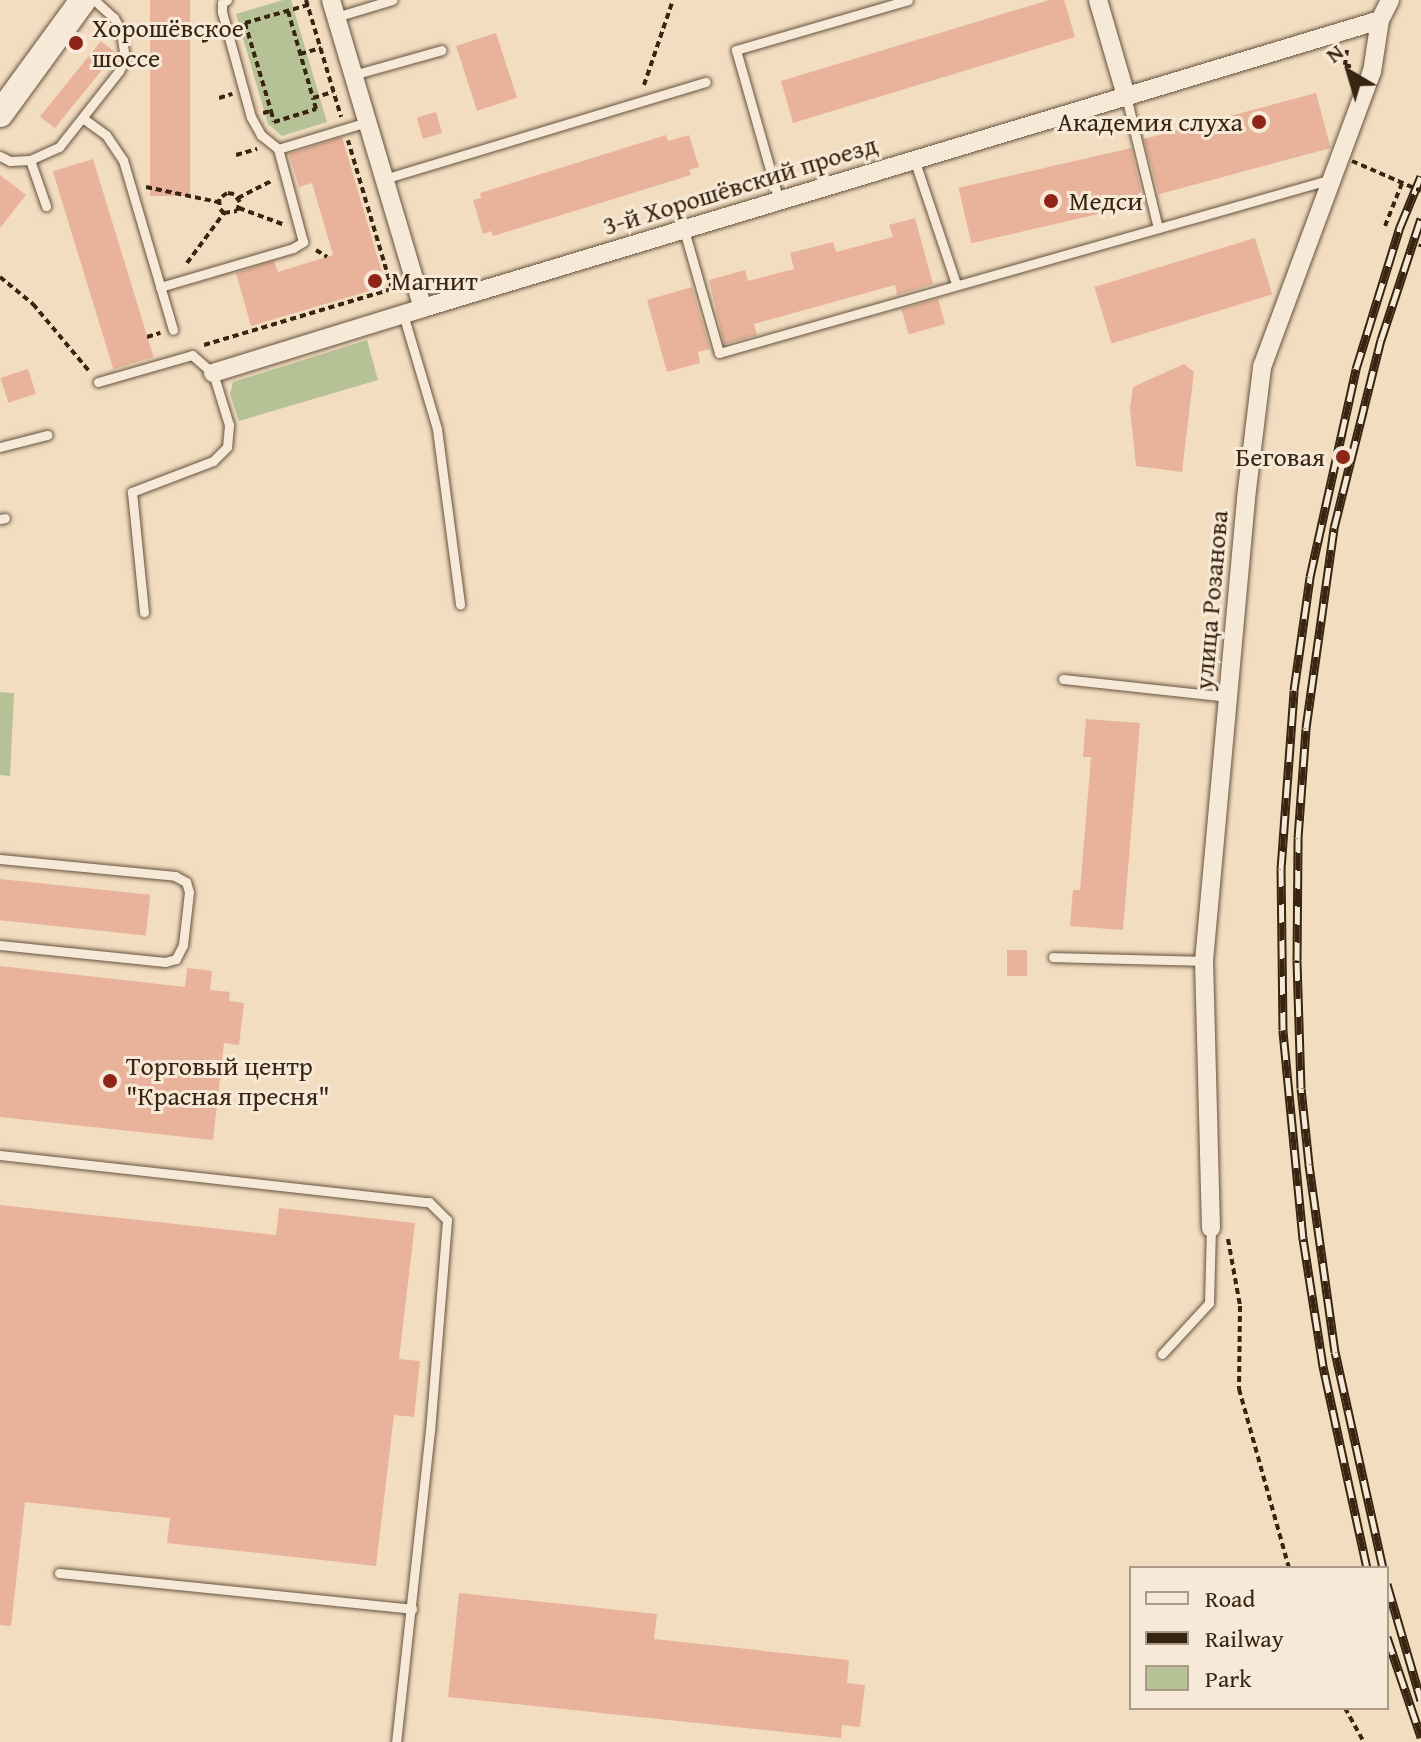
<!DOCTYPE html>
<html>
<head>
<meta charset="utf-8">
<style>
  body { margin:0 }
  #map { position:relative; width:1421px; height:1742px; overflow:hidden; background:#f2ddc1; font-family:"Gentium Book Plus",serif }
  div>[style] { position:absolute }
  .green>* { inset:0; background:#b6c296 }
  .building>* { inset:0; background:#e9b39b; transform-origin:0 0 }
  .path>* { height:4px; margin-top:-2px; transform-origin:0; background:repeating-linear-gradient(90deg,#372411 0 6px,transparent 0 10px) }
  .roads { filter:drop-shadow(0 0 2px #66523d) drop-shadow(0 0 2px #66523d) }
  .lane>* { height:9px; margin:-4.5px; padding:0 4.5px; transform-origin:4.5px; border-radius:4.5px; background:#f7e9d7 }
  .street>* { height:18px; margin:-9px; padding:0 9px; transform-origin:9px; border-radius:9px; background:#f7e9d7 }
  .secondary>* { height:26px; margin:-13px; padding:0 13px; transform-origin:13px; border-radius:13px; background:#f7e9d7 }
  .rail>* { height:9px; margin-top:-4.5px; transform-origin:0; background:repeating-linear-gradient(90deg,#f7e9d7 0 18px,#372411 0 36px); box-sizing:border-box; border-block:2px solid #372411 }
  .path-bridge>* { height:4px; margin-top:-2px; transform-origin:0; background:repeating-linear-gradient(90deg,#372411 0 6px,transparent 0 10px) }
  .dots>* { width:22px; height:22px; translate:-50% -50%; box-sizing:border-box; border:4px solid #f7e9d7; border-radius:50% }
  span { translate:-50% -50%; white-space:nowrap; text-align:center; line-height:1.15; -webkit-text-stroke:6px #f7e9d7; paint-order:stroke }
  .poi-label { font-size:26px; color:#372411 }
  .left { translate:0 -50%; text-align:left }
  .right { translate:-100% -50%; text-align:right }
  .street-label { font-size:26px; color:#372411 }
  .legend { position:absolute; left:1129px; top:1566px; width:260px; height:144px; box-sizing:border-box; background:#f7e9d7; border:2px solid #aa9a88; margin:0; padding:10px 14px; list-style:none; font-size:24px; color:#372411 }
  .legend li { display:flex; align-items:center; gap:16px; height:40px }
  .legend b { width:40px; border:2px solid #aa9a88 }
  .north { position:absolute; left:1309px; top:32px; width:80px; height:80px; -webkit-text-stroke:6px #f7e9d7; paint-order:stroke; rotate:322deg; font-size:22px; font-weight:700; line-height:32px; text-align:center; color:#372411 }
  .north::after { content:''; display:block; margin:auto; width:28px; height:36px; background:#372411; clip-path:polygon(50% 0,100% 100%,50% 72%,0 100%) }
</style>
</head>
<body>
<div id="map">
  <div class="green">
    <div style="clip-path:polygon(283px 0,291px 0,327px 122px,282px 136px,268px 124px,236px 14px)"></div>
    <div style="clip-path:polygon(367px 340px,378px 380px,239px 421px,230px 394px,233px 382px)"></div>
    <div style="clip-path:polygon(0 692px,14px 693px,10px 776px,0 775px)"></div>
  </div>
  <div class="building">
    <div style="left:150px;top:0;width:40px;height:196px"></div>
    <div style="clip-path:polygon(1049px 0,1064px 0,1075px 37px,793px 123px,781px 81px)"></div>
    <div style="left:496px;top:33px;width:68px;height:42px;rotate:72deg"></div>
    <div style="left:101px;top:41px;width:19px;height:97px;rotate:39deg"></div>
    <div style="left:1316px;top:93px;width:57px;height:178px;rotate:75deg"></div>
    <div style="left:436px;top:112px;width:22px;height:20px;rotate:74deg"></div>
    <div style="clip-path:polygon(666px 135px,668px 141px,689px 135px,699px 167px,689px 170px,691px 175px,493px 236px,491px 231px,483px 234px,473px 200px,481px 198px,480px 193px)"></div>
    <div style="clip-path:polygon(342px 137px,386px 286px,251px 326px,236px 273px,274px 261px,278px 272px,333px 255px,312px 183px,299px 187px,289px 154px)"></div>
    <div style="left:1131px;top:148px;width:57px;height:177px;rotate:77deg"></div>
    <div style="left:93px;top:159px;width:207px;height:42px;rotate:73deg"></div>
    <div style="clip-path:polygon(0 175px,26px 195px,0 228px)"></div>
    <div style="clip-path:polygon(915px 218px,933px 284px,897px 295px,895px 285px,754px 324px,757px 335px,724px 344px,709px 280px,745px 270px,748px 281px,794px 269px,790px 253px,833px 242px,836px 252px,893px 237px,889px 225px)"></div>
    <div style="left:1255px;top:238px;width:59px;height:168px;rotate:73deg"></div>
    <div style="clip-path:polygon(692px 287px,710px 349px,698px 352px,700px 363px,667px 372px,647px 300px)"></div>
    <div style="left:938px;top:299px;width:26px;height:38px;rotate:74deg"></div>
    <div style="clip-path:polygon(1184px 364px,1194px 372px,1182px 472px,1136px 466px,1130px 408px,1133px 387px)"></div>
    <div style="left:28px;top:369px;width:26px;height:29px;rotate:72deg"></div>
    <div style="clip-path:polygon(1086px 719px,1140px 723px,1123px 930px,1070px 926px,1073px 890px,1080px 890px,1091px 757px,1083px 757px)"></div>
    <div style="left:0;top:879px;width:151px;height:41px;rotate:6deg"></div>
    <div style="left:1007px;top:950px;width:20px;height:26px"></div>
    <div style="clip-path:polygon(0 966px,185px 987px,187px 968px,212px 971px,210px 990px,230px 992px,229px 1001px,244px 1003px,239px 1045px,224px 1043px,213px 1140px,0 1117px)"></div>
    <div style="clip-path:polygon(0 1205px,276px 1235px,279px 1208px,415px 1223px,399px 1359px,420px 1361px,414px 1417px,394px 1415px,376px 1566px,167px 1543px,170px 1518px,25px 1502px,11px 1626px,0 1625px)"></div>
    <div style="clip-path:polygon(459px 1593px,657px 1614px,654px 1639px,849px 1660px,847px 1683px,865px 1685px,860px 1727px,842px 1725px,841px 1738px,448px 1697px)"></div>
  </div>
  <div class="path">
    <div style="left:306px;top:0;width:122px;rotate:73.3deg"></div>
    <div style="left:288px;top:11px;width:91px;rotate:74deg"></div>
    <div style="left:245px;top:23px;width:92px;rotate:73.5deg"></div>
    <div style="left:245px;top:23px;width:66px;rotate:-15.9deg"></div>
    <div style="left:202px;top:41px;width:14px;rotate:-17deg"></div>
    <div style="left:1347px;top:50px;width:15px;rotate:98deg"></div>
    <div style="left:1345px;top:65px;width:8px;rotate:14deg"></div>
    <div style="left:300px;top:54px;width:22px;rotate:-16deg"></div>
    <div style="left:644px;top:85px;width:90px;rotate:-71.2deg"></div>
    <div style="left:219px;top:98px;width:14px;rotate:-17deg"></div>
    <div style="left:263px;top:113px;width:8px;rotate:-14deg"></div>
    <div style="left:271px;top:111px;width:11px;rotate:75deg"></div>
    <div style="left:274px;top:122px;width:44px;rotate:-17.2deg"></div>
    <div style="left:316px;top:109px;width:11px;rotate:-105deg"></div>
    <div style="left:313px;top:98px;width:21px;rotate:-17deg"></div>
    <div style="left:236px;top:155px;width:22px;rotate:-16deg"></div>
    <div style="left:146px;top:187px;width:74px;rotate:11.8deg"></div>
    <div style="left:238px;top:198px;width:38px;rotate:-27deg"></div>
    <div style="left:239px;top:208px;width:49px;rotate:20.3deg"></div>
    <div style="left:1385px;top:226px;width:46px;rotate:-68.4deg"></div>
    <div style="left:1420px;top:247px;width:3px;rotate:-72deg"></div>
    <div style="left:316px;top:250px;width:13px;rotate:32deg"></div>
    <div style="left:187px;top:263px;width:62px;rotate:-53.5deg"></div>
    <div style="left:224px;top:213px;width:13px;rotate:-9deg"></div>
    <div style="left:237px;top:211px;width:9px;rotate:-72deg"></div>
    <div style="left:240px;top:202px;width:10px;rotate:-127deg"></div>
    <div style="left:234px;top:194px;width:7px;rotate:-172deg"></div>
    <div style="left:227px;top:193px;width:10px;rotate:143deg"></div>
    <div style="left:219px;top:199px;width:10px;rotate:84deg"></div>
    <div style="left:220px;top:209px;width:6px;rotate:45deg"></div>
    <div style="left:0;top:277px;width:43px;rotate:39.3deg"></div>
    <div style="left:33px;top:304px;width:87px;rotate:50.1deg"></div>
    <div style="left:147px;top:337px;width:14px;rotate:-17deg"></div>
    <div style="left:204px;top:345px;width:196px;rotate:-16.6deg"></div>
    <div style="left:392px;top:289px;width:155px;rotate:-106.5deg"></div>
    <div style="left:1228px;top:1239px;width:68px;rotate:79.8deg"></div>
    <div style="left:1240px;top:1306px;width:83px;rotate:90.7deg"></div>
    <div style="left:1239px;top:1389px;width:186px;rotate:74.4deg"></div>
    <div style="left:1345px;top:1708px;width:39px;rotate:61deg"></div>
  </div>
  <div class="roads">
    <div class="lane">
      <div style="left:227px;top:0;width:6px;rotate:149deg"></div>
      <div style="left:222px;top:3px;width:9px;rotate:90deg"></div>
      <div style="left:222px;top:12px;width:109px;rotate:74.6deg"></div>
      <div style="left:251px;top:117px;width:21px;rotate:61deg"></div>
      <div style="left:261px;top:135px;width:22px;rotate:39deg"></div>
      <div style="left:336px;top:17px;width:59px;rotate:-16.9deg"></div>
      <div style="left:353px;top:75px;width:92px;rotate:-15.7deg"></div>
      <div style="left:1126px;top:96px;width:136px;rotate:76.4deg"></div>
      <div style="left:84px;top:119px;width:27px;rotate:36deg"></div>
      <div style="left:106px;top:135px;width:30px;rotate:56deg"></div>
      <div style="left:123px;top:160px;width:177px;rotate:73.6deg"></div>
      <div style="left:0;top:156px;width:11px;rotate:27deg"></div>
      <div style="left:10px;top:161px;width:20px;rotate:-3deg"></div>
      <div style="left:30px;top:160px;width:32px;rotate:-24deg"></div>
      <div style="left:59px;top:147px;width:97px;rotate:-51.7deg"></div>
      <div style="left:119px;top:71px;width:13px;rotate:-63deg"></div>
      <div style="left:125px;top:59px;width:28px;rotate:-98deg"></div>
      <div style="left:121px;top:31px;width:15px;rotate:-118deg"></div>
      <div style="left:114px;top:18px;width:27px;rotate:-138deg"></div>
      <div style="left:914px;top:159px;width:132px;rotate:71.4deg"></div>
      <div style="left:30px;top:160px;width:49px;rotate:70.8deg"></div>
      <div style="left:384px;top:179px;width:336px;rotate:-16.8deg"></div>
      <div style="left:779px;top:201px;width:157px;rotate:-105.9deg"></div>
      <div style="left:736px;top:50px;width:179px;rotate:-16.2deg"></div>
      <div style="left:684px;top:230px;width:128px;rotate:74.1deg"></div>
      <div style="left:719px;top:353px;width:637px;rotate:-15.85deg"></div>
      <div style="left:160px;top:287px;width:139px;rotate:-16.3deg"></div>
      <div style="left:293px;top:248px;width:12px;rotate:-31deg"></div>
      <div style="left:303px;top:242px;width:96px;rotate:-105deg"></div>
      <div style="left:278px;top:149px;width:93px;rotate:-16.9deg"></div>
      <div style="left:403px;top:314px;width:120px;rotate:73.5deg"></div>
      <div style="left:437px;top:429px;width:177px;rotate:82.5deg"></div>
      <div style="left:98px;top:382px;width:98px;rotate:-16deg"></div>
      <div style="left:192px;top:355px;width:28px;rotate:41deg"></div>
      <div style="left:213px;top:373px;width:54px;rotate:72.9deg"></div>
      <div style="left:229px;top:425px;width:22px;rotate:95deg"></div>
      <div style="left:227px;top:447px;width:20px;rotate:135deg"></div>
      <div style="left:213px;top:461px;width:87px;rotate:159.1deg"></div>
      <div style="left:132px;top:492px;width:121px;rotate:84.3deg"></div>
      <div style="left:0;top:447px;width:49px;rotate:-14.3deg"></div>
      <div style="left:0;top:519px;width:5px;rotate:-11deg"></div>
      <div style="left:1063px;top:679px;width:167px;rotate:6.2deg"></div>
      <div style="left:0;top:859px;width:176px;rotate:5.5deg"></div>
      <div style="left:175px;top:876px;width:13px;rotate:29deg"></div>
      <div style="left:186px;top:882px;width:10px;rotate:73deg"></div>
      <div style="left:189px;top:892px;width:53px;rotate:96.5deg"></div>
      <div style="left:183px;top:945px;width:16px;rotate:117deg"></div>
      <div style="left:176px;top:959px;width:11px;rotate:165deg"></div>
      <div style="left:165px;top:962px;width:166px;rotate:-174.1deg"></div>
      <div style="left:1053px;top:957px;width:151px;rotate:1.5deg"></div>
      <div style="left:0;top:1155px;width:432px;rotate:6.3deg"></div>
      <div style="left:429px;top:1202px;width:25px;rotate:45deg"></div>
      <div style="left:447px;top:1220px;width:211px;rotate:94.6deg"></div>
      <div style="left:430px;top:1430px;width:314px;rotate:96.2deg"></div>
      <div style="left:1162px;top:1354px;width:69px;rotate:-47.3deg"></div>
      <div style="left:1209px;top:1303px;width:75px;rotate:-88.5deg"></div>
      <div style="left:59px;top:1573px;width:355px;rotate:5.8deg"></div>
    </div>
    <div class="street">
      <div style="left:331px;top:0;width:321px;rotate:73.4deg"></div>
      <div style="left:423px;top:308px;width:999px;rotate:-16.75deg"></div>
      <div style="left:1098px;top:0;width:100px;rotate:73.7deg"></div>
      <div style="left:213px;top:373px;width:220px;rotate:-17.2deg"></div>
      <div style="left:1211px;top:1228px;width:267px;rotate:-91.5deg"></div>
      <div style="left:1204px;top:961px;width:465px;rotate:-84.8deg"></div>
      <div style="left:1246px;top:498px;width:132px;rotate:-83deg"></div>
      <div style="left:1262px;top:367px;width:315px;rotate:-69.6deg"></div>
      <div style="left:1372px;top:72px;width:53px;rotate:-81.3deg"></div>
      <div style="left:1380px;top:20px;width:22px;rotate:-63deg"></div>
    </div>
    <div class="secondary">
      <div style="left:0;top:114px;width:141px;rotate:-53.9deg"></div>
    </div>
  </div>
  <div class="rail">
    <div style="left:1367px;top:1568px;width:207px;rotate:-102.3deg"></div>
    <div style="left:1323px;top:1366px;width:129px;rotate:-98.9deg"></div>
    <div style="left:1303px;top:1239px;width:210px;rotate:-95.5deg"></div>
    <div style="left:1283px;top:1030px;width:161px;rotate:-90.7deg"></div>
    <div style="left:1281px;top:869px;width:179px;rotate:-85.8deg"></div>
    <div style="left:1294px;top:690px;width:114px;rotate:-81.9deg"></div>
    <div style="left:1310px;top:577px;width:213px;rotate:-77.5deg"></div>
    <div style="left:1356px;top:369px;width:149px;rotate:-72.8deg"></div>
    <div style="left:1400px;top:227px;width:55px;rotate:-67.6deg"></div>
    <div style="left:1383px;top:1568px;width:221px;rotate:-102.5deg"></div>
    <div style="left:1335px;top:1352px;width:190px;rotate:-97.9deg"></div>
    <div style="left:1309px;top:1164px;width:76px;rotate:-96deg"></div>
    <div style="left:1301px;top:1088px;width:128px;rotate:-91.8deg"></div>
    <div style="left:1297px;top:960px;width:122px;rotate:-89.5deg"></div>
    <div style="left:1298px;top:838px;width:110px;rotate:-85.8deg"></div>
    <div style="left:1306px;top:728px;width:202px;rotate:-82deg"></div>
    <div style="left:1334px;top:528px;width:194px;rotate:-76deg"></div>
    <div style="left:1381px;top:340px;width:128px;rotate:-71.8deg"></div>
    <div style="left:1387px;top:1584px;width:121px;rotate:73.7deg"></div>
    <div style="left:1387px;top:1637px;width:106px;rotate:71.2deg"></div>
  </div>
  <div class="path-bridge">
    <div style="left:1352px;top:161px;width:75px;rotate:23.5deg"></div>
  </div>
  <div class="dots">
    <div style="left:76px;top:43px;background:#8f2418"></div>
    <div style="left:1259px;top:122px;background:#8f2418"></div>
    <div style="left:1051px;top:201px;background:#8f2418"></div>
    <div style="left:375px;top:281px;background:#8f2418"></div>
    <div style="left:1343px;top:457px;background:#8f2418"></div>
    <div style="left:110px;top:1081px;background:#8f2418"></div>
  </div>
  <div class="poi-label">
    <span class="left" style="left:92px;top:43px">Хорошёвское<br>шоссе</span>
    <span class="right" style="left:1243px;top:122px">Академия слуха</span>
    <span class="left" style="left:1069px;top:201px">Медси</span>
    <span class="left" style="left:391px;top:281px">Магнит</span>
    <span class="right" style="left:1325px;top:457px">Беговая</span>
    <span class="left" style="left:126px;top:1081px">Торговый центр<br>"Красная пресня"</span>
  </div>
  <div class="street-label">
    <span style="left:740px;top:185px;rotate:-17deg">3-й Хорошёвский проезд</span>
    <span style="left:1211px;top:600px;rotate:-85deg">улица Розанова</span>
  </div>
  <ul class="legend">
  <li><b style="height:10px;background:#f7e9d7"></b>Road</li>
  <li><b style="height:10px;background:#372411"></b>Railway</li>
  <li><b style="height:22px;background:#b6c296"></b>Park</li>
  </ul>
  <div class="north">N</div>
</div>
</body>
</html>
